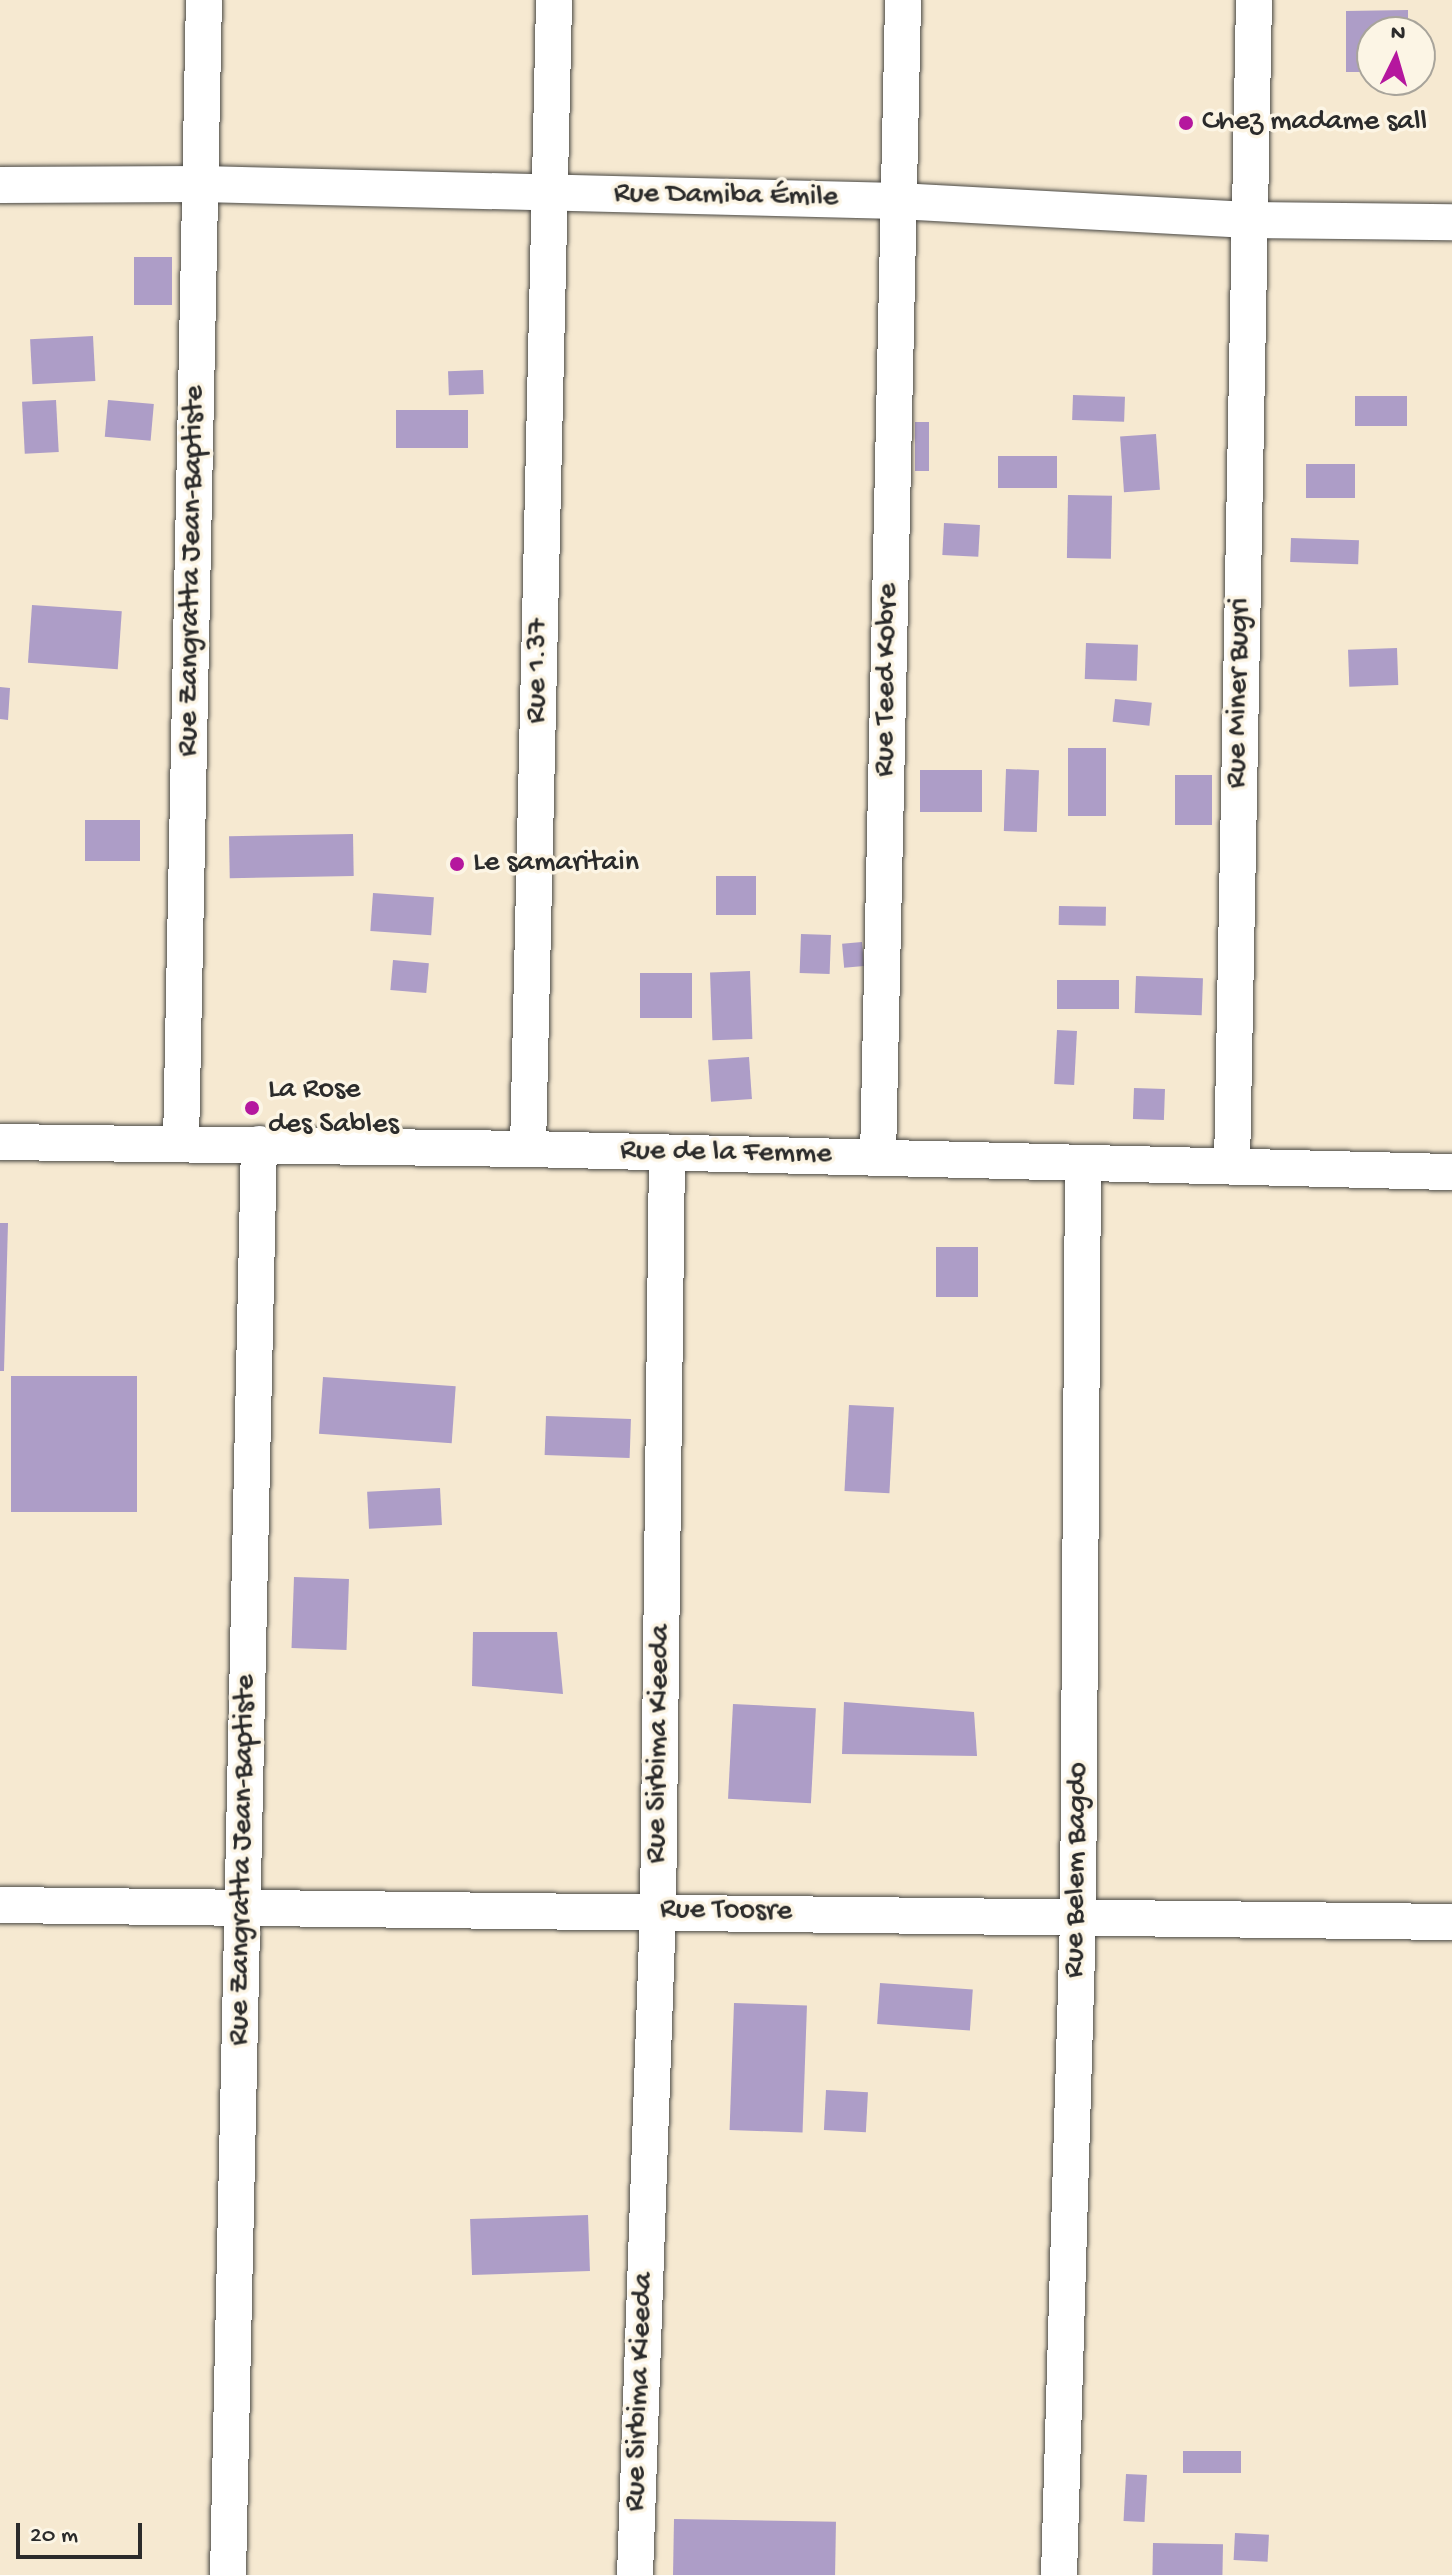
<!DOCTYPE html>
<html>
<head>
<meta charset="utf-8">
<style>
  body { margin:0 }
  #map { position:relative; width:1452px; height:2575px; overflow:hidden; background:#f6e9d1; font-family:"Gochi Hand",sans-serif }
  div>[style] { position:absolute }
  .building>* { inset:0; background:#ad9dc7; transform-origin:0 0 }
  .roads { filter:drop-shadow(0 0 2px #494844) drop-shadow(0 0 2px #494844) }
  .street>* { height:36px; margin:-18px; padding:0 18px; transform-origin:18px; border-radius:18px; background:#fff }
  .dots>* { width:22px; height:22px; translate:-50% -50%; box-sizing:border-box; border:4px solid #fcf5e5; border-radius:50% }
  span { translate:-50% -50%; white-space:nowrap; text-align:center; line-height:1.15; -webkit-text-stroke:7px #fcf5e5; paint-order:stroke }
  .poi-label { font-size:30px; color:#2b2b2b }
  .left { translate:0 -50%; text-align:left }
  .street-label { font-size:30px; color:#2b2b2b }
  .north { position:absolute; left:1356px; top:16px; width:80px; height:80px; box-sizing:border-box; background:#fcf5e5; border:2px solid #a8a49b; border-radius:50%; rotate:5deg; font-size:22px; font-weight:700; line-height:32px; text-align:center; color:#2b2b2b }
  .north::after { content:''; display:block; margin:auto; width:28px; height:36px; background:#b5179e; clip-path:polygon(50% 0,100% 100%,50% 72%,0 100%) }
  .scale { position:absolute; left:16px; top:2523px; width:126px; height:36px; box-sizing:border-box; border:4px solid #2b2b2b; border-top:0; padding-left:10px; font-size:24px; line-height:28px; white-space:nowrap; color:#2b2b2b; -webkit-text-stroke:6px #fcf5e5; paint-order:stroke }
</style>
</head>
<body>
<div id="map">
  <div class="building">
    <div style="clip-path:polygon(1408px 10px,1408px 32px,1372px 32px,1372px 72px,1346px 72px,1346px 11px)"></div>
    <div style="left:134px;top:257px;width:38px;height:48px"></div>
    <div style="left:93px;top:336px;width:45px;height:63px;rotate:87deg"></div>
    <div style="left:483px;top:370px;width:24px;height:35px;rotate:88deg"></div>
    <div style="left:1073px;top:395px;width:52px;height:25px;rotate:2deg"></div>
    <div style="left:1355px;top:396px;width:52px;height:30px"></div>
    <div style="left:56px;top:400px;width:52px;height:34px;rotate:87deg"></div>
    <div style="left:108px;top:400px;width:46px;height:37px;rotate:5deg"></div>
    <div style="left:396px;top:410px;width:72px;height:38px"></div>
    <div style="left:915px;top:422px;width:14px;height:49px"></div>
    <div style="left:1156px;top:434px;width:56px;height:36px;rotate:86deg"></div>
    <div style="left:998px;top:456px;width:59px;height:32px"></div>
    <div style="left:1355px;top:464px;width:34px;height:49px;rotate:90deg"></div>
    <div style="left:1068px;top:495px;width:44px;height:63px;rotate:1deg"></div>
    <div style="left:944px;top:523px;width:36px;height:32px;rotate:3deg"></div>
    <div style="left:1291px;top:538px;width:68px;height:24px;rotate:2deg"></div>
    <div style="left:32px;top:605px;width:90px;height:58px;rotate:4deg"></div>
    <div style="left:1086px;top:643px;width:52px;height:36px;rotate:2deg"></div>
    <div style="left:1397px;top:648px;width:37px;height:49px;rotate:88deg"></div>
    <div style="clip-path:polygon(0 687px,10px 688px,8px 720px,0 719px)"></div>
    <div style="left:1115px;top:699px;width:37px;height:23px;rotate:6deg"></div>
    <div style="left:1068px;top:748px;width:38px;height:68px"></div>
    <div style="left:1006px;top:769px;width:33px;height:62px;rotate:2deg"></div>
    <div style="left:920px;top:770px;width:62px;height:42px"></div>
    <div style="left:1175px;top:775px;width:37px;height:50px"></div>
    <div style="left:140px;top:820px;width:41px;height:55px;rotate:90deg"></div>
    <div style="left:353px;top:834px;width:42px;height:124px;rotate:89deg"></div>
    <div style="left:716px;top:876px;width:40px;height:39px"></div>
    <div style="left:373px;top:893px;width:61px;height:38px;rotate:4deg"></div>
    <div style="left:1059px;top:906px;width:47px;height:19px;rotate:1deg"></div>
    <div style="left:801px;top:934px;width:30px;height:39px;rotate:2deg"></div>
    <div style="left:862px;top:942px;width:24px;height:20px;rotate:85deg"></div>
    <div style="left:393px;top:960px;width:36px;height:30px;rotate:5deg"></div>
    <div style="left:750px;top:971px;width:68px;height:40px;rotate:88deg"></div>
    <div style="left:640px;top:973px;width:52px;height:45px"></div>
    <div style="left:1136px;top:976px;width:67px;height:37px;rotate:2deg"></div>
    <div style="left:1057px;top:980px;width:62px;height:29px"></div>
    <div style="left:1057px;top:1030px;width:20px;height:54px;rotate:3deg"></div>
    <div style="left:749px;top:1057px;width:42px;height:41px;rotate:86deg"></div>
    <div style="left:1134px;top:1088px;width:31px;height:31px;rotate:2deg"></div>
    <div style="clip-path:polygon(0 1223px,8px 1223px,4px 1371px,0 1371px)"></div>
    <div style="left:936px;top:1247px;width:42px;height:50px"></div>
    <div style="left:11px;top:1376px;width:126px;height:136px"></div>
    <div style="left:323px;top:1377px;width:133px;height:57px;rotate:4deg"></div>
    <div style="left:849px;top:1405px;width:45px;height:86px;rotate:3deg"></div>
    <div style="left:546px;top:1416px;width:85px;height:39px;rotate:2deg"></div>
    <div style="left:440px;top:1488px;width:37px;height:73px;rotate:87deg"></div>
    <div style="left:294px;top:1577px;width:55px;height:71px;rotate:2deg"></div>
    <div style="clip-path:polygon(473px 1632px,557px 1632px,563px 1694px,472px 1686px)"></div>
    <div style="clip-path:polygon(844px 1702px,974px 1712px,977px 1756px,842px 1754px)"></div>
    <div style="left:733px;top:1704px;width:83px;height:95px;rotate:3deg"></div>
    <div style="left:880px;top:1983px;width:93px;height:41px;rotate:4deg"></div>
    <div style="left:734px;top:2003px;width:73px;height:127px;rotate:2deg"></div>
    <div style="left:826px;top:2090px;width:42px;height:40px;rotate:3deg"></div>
    <div style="left:588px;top:2215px;width:56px;height:118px;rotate:88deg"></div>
    <div style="left:1241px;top:2451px;width:22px;height:58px;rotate:90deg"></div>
    <div style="left:1126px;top:2474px;width:21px;height:47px;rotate:3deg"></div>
    <div style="left:674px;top:2519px;width:162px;height:57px;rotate:1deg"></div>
    <div style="left:1235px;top:2533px;width:34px;height:27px;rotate:3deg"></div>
    <div style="left:1153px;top:2543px;width:70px;height:32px;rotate:1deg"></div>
  </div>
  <div class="roads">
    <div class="street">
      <div style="left:0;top:185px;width:201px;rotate:-0.3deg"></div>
      <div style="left:201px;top:184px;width:697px;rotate:1.4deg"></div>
      <div style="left:898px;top:201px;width:351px;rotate:3.1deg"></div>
      <div style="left:1248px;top:220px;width:204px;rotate:0.6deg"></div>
      <div style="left:0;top:1142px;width:528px;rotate:0.76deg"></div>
      <div style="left:528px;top:1149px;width:924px;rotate:1.43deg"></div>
      <div style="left:181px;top:1143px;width:1143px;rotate:-88.85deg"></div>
      <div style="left:528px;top:1149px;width:1149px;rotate:-88.7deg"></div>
      <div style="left:878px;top:1158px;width:1158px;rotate:-88.76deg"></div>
      <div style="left:1232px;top:1166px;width:1166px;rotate:-88.92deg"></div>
      <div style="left:0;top:1905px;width:1452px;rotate:0.67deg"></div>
      <div style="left:228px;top:2575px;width:1431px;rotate:-88.76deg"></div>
      <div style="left:635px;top:2575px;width:664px;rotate:-88.02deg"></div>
      <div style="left:658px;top:1911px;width:758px;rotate:-89.32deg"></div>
      <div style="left:1059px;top:2575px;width:657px;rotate:-88.34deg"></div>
      <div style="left:1078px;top:1918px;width:754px;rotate:-89.62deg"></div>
    </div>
  </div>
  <div class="dots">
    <div style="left:1186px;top:123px;background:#b5179e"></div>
    <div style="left:457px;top:864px;background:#b5179e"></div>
    <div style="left:252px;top:1108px;background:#b5179e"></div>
  </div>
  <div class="poi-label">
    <span class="left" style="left:1202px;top:123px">Chez madame sall</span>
    <span class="left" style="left:473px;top:864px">Le samaritain</span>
    <span class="left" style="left:268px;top:1108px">La Rose<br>des Sables</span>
  </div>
  <div class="street-label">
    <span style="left:726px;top:197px;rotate:1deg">Rue Damiba Émile</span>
    <span style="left:193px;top:571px;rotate:-89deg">Rue Zangratta Jean-Baptiste</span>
    <span style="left:539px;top:671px;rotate:-89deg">Rue 1.37</span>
    <span style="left:888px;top:680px;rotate:-89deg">Rue Teed Kobre</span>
    <span style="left:1240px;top:693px;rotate:-89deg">Rue Miner Bugri</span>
    <span style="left:726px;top:1154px;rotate:1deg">Rue de la Femme</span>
    <span style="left:660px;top:1744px;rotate:-89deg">Rue Sirbima Kieeda</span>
    <span style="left:244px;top:1860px;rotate:-89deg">Rue Zangratta Jean-Baptiste</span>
    <span style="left:1078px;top:1870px;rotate:-89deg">Rue Belem Bagdo</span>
    <span style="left:726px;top:1912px;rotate:1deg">Rue Toosre</span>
    <span style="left:641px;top:2392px;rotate:-88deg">Rue Sirbima Kieeda</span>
  </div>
  <div class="north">N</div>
  <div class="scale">20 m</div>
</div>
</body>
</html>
